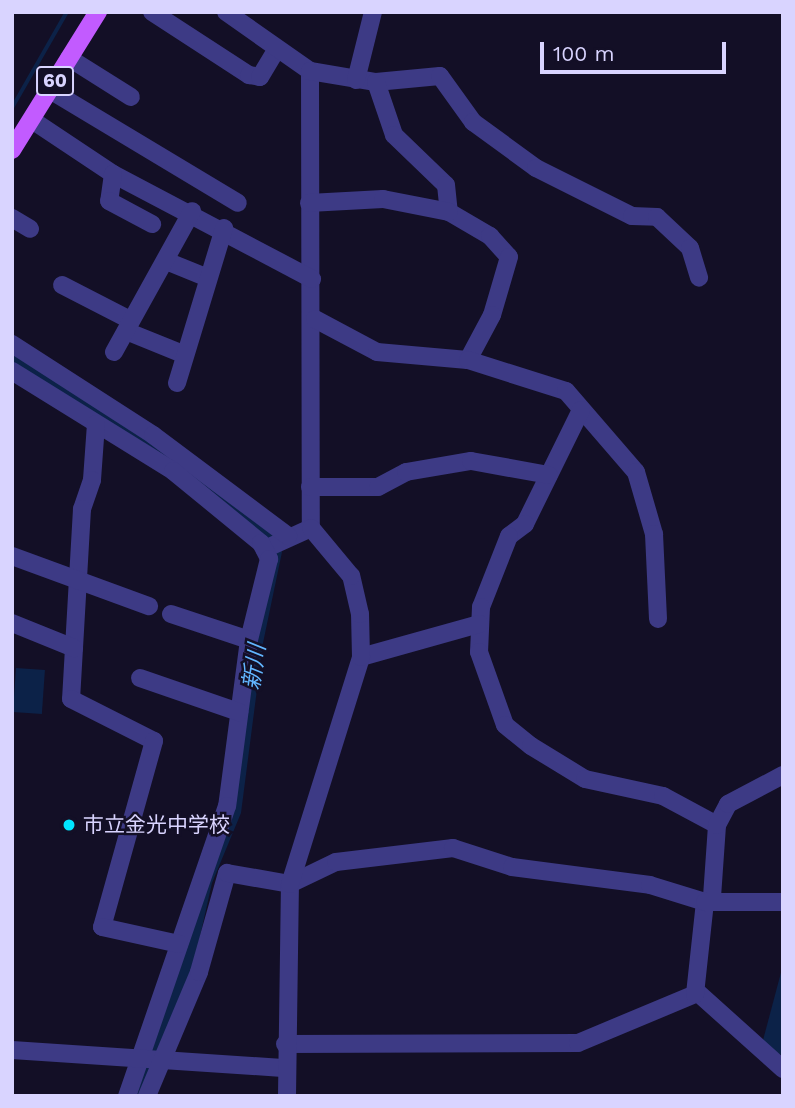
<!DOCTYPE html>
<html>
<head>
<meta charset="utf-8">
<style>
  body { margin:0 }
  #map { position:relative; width:795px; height:1108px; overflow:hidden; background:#130f26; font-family:"Work Sans","Noto Sans JP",sans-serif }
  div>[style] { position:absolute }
  .water>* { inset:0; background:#0c2248; transform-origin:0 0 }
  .stream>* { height:3.5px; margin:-1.75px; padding:0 1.75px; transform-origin:1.75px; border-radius:1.75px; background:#0c2248 }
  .minor>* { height:18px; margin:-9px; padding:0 9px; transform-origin:9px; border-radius:9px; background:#3d3a85 }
  .major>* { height:18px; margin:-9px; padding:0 9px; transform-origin:9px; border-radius:9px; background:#c25bff }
  .dots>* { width:19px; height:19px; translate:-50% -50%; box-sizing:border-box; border:4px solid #130f26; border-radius:50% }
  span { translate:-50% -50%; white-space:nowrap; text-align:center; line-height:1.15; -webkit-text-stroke:5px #130f26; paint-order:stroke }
  .shield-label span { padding:2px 5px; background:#130f26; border:2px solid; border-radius:5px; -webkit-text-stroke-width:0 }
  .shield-label { font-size:19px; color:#d9d4ff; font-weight:700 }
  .poi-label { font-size:21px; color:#d9d4ff }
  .left { translate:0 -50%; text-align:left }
  .water-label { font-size:23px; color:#62b6ff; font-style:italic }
  .frame { position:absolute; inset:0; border:14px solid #d9d4ff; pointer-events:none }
  .scale { position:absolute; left:540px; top:42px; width:186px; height:32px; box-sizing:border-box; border:4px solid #d9d4ff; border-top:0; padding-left:9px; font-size:21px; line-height:24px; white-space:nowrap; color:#d9d4ff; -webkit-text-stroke:5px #130f26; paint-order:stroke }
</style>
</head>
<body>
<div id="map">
  <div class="water">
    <div style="clip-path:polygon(12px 351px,155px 444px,275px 536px,282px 552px,263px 643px,241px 813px,212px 883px,192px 972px,142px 1096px,131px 1096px,208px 868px,270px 551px,12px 364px)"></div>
    <div style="left:16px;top:668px;width:29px;height:44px;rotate:4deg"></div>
    <div style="clip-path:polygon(783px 965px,783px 1056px,762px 1044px)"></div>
  </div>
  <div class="stream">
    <div style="left:12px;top:108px;width:111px;rotate:-60.2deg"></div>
  </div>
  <div class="minor">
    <div style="left:152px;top:12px;width:116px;rotate:33deg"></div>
    <div style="left:249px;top:75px;width:11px;rotate:10deg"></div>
    <div style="left:260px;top:77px;width:31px;rotate:-59deg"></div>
    <div style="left:226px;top:12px;width:103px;rotate:35.1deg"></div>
    <div style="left:310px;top:71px;width:457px;rotate:89.9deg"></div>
    <div style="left:311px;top:528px;width:51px;rotate:155.5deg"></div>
    <div style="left:69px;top:58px;width:73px;rotate:32.2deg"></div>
    <div style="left:310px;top:71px;width:67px;rotate:9.5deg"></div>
    <div style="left:376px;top:82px;width:64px;rotate:-5.4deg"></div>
    <div style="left:440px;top:76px;width:57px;rotate:54.3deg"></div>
    <div style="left:473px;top:122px;width:78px;rotate:36.1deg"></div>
    <div style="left:536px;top:168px;width:107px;rotate:26.6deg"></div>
    <div style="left:632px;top:216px;width:25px;rotate:2deg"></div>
    <div style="left:657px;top:217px;width:45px;rotate:43.2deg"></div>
    <div style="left:690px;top:248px;width:31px;rotate:73deg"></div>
    <div style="left:356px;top:80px;width:70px;rotate:-76deg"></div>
    <div style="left:376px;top:82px;width:56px;rotate:71.2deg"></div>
    <div style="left:394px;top:135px;width:72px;rotate:43.9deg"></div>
    <div style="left:446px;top:185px;width:27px;rotate:84deg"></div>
    <div style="left:449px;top:212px;width:48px;rotate:30.3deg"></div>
    <div style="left:490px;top:236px;width:28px;rotate:48deg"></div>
    <div style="left:509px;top:257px;width:60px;rotate:106.3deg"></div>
    <div style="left:492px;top:315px;width:51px;rotate:118.1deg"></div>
    <div style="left:50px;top:90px;width:219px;rotate:31deg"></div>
    <div style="left:32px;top:120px;width:97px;rotate:33.7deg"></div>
    <div style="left:113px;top:174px;width:225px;rotate:27.8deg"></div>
    <div style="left:113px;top:174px;width:27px;rotate:98deg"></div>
    <div style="left:109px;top:201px;width:49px;rotate:28.1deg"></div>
    <div style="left:309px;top:203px;width:74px;rotate:-3.1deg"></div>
    <div style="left:383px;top:199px;width:67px;rotate:11.1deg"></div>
    <div style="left:12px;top:218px;width:21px;rotate:31deg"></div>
    <div style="left:166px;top:261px;width:45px;rotate:22deg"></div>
    <div style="left:62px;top:285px;width:76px;rotate:27.2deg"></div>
    <div style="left:315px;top:319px;width:70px;rotate:28deg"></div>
    <div style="left:377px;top:352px;width:91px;rotate:5deg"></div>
    <div style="left:468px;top:360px;width:103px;rotate:17.6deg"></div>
    <div style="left:566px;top:391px;width:107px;rotate:49.2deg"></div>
    <div style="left:636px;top:472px;width:65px;rotate:73.8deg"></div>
    <div style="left:654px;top:534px;width:85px;rotate:87.3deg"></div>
    <div style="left:126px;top:331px;width:61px;rotate:22deg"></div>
    <div style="left:12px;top:344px;width:168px;rotate:32.8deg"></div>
    <div style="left:153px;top:435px;width:169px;rotate:36.8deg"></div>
    <div style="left:114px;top:352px;width:161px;rotate:-61deg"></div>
    <div style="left:12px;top:371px;width:190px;rotate:31.8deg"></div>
    <div style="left:173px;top:471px;width:114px;rotate:39.3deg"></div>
    <div style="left:261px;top:543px;width:18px;rotate:63deg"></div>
    <div style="left:269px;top:559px;width:83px;rotate:103.9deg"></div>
    <div style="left:249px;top:640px;width:167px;rotate:97.5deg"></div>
    <div style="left:227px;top:806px;width:307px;rotate:109deg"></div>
    <div style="left:177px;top:383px;width:162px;rotate:-73.1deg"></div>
    <div style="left:581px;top:410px;width:127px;rotate:116.2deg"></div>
    <div style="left:525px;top:524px;width:20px;rotate:143deg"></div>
    <div style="left:509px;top:536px;width:76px;rotate:111.5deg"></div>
    <div style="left:481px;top:607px;width:45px;rotate:92.5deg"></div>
    <div style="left:479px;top:652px;width:77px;rotate:70.4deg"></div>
    <div style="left:505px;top:725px;width:33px;rotate:39deg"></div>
    <div style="left:531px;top:746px;width:63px;rotate:31.4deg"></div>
    <div style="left:585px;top:779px;width:80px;rotate:12.3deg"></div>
    <div style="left:663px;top:796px;width:61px;rotate:28.2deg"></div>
    <div style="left:96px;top:424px;width:56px;rotate:94.1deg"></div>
    <div style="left:92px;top:480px;width:31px;rotate:109deg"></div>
    <div style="left:82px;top:509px;width:190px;rotate:93.3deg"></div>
    <div style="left:71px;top:699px;width:93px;rotate:26.8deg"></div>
    <div style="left:154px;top:741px;width:193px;rotate:105.6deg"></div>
    <div style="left:102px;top:927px;width:79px;rotate:12.4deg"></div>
    <div style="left:310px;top:487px;width:68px"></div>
    <div style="left:378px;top:487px;width:32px;rotate:-28deg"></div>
    <div style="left:406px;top:472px;width:66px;rotate:-9.6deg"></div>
    <div style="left:471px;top:461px;width:79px;rotate:10.2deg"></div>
    <div style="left:12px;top:556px;width:146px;rotate:20.1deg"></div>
    <div style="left:171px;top:614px;width:82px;rotate:18.4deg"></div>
    <div style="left:12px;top:623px;width:67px;rotate:22deg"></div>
    <div style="left:361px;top:657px;width:123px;rotate:-15.6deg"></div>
    <div style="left:140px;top:678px;width:105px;rotate:19deg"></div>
    <div style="left:712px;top:897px;width:72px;rotate:-86deg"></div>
    <div style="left:717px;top:825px;width:24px;rotate:-62deg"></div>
    <div style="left:728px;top:804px;width:62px;rotate:-27.8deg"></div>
    <div style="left:696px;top:991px;width:117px;rotate:41.9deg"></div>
    <div style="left:285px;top:1044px;width:293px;rotate:-0.2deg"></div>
    <div style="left:578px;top:1043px;width:127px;rotate:-22.7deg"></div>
    <div style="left:695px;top:994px;width:93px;rotate:-83.8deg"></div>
    <div style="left:12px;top:1050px;width:275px;rotate:3.8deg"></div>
    <div style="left:147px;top:1096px;width:134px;rotate:-67.2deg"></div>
    <div style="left:199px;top:972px;width:103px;rotate:-74.2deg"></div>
    <div style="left:227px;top:873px;width:64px;rotate:9.9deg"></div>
    <div style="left:290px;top:884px;width:51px;rotate:-25.6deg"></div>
    <div style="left:336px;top:862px;width:118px;rotate:-6.8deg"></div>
    <div style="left:453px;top:848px;width:62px;rotate:17.9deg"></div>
    <div style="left:512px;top:867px;width:139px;rotate:7.4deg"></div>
    <div style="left:650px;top:885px;width:58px;rotate:17.2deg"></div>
    <div style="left:705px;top:902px;width:78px"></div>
    <div style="left:287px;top:1096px;width:212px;rotate:-89.2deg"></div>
    <div style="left:290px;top:884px;width:238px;rotate:-72.6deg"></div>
    <div style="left:361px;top:657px;width:43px;rotate:-91.3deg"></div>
    <div style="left:360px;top:614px;width:39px;rotate:-103deg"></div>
    <div style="left:351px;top:576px;width:62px;rotate:-129.8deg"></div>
  </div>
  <div class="major">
    <div style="left:12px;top:150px;width:163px;rotate:-58.1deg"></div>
  </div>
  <div class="dots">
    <div style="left:69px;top:825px;background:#00e5ff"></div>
  </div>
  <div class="shield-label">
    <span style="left:55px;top:81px">60</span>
  </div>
  <div class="poi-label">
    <span class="left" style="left:83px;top:825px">市立金光中学校</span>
  </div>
  <div class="water-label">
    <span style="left:255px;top:667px;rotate:-82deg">新川</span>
  </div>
  <div class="frame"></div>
  <div class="scale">100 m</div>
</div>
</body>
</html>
